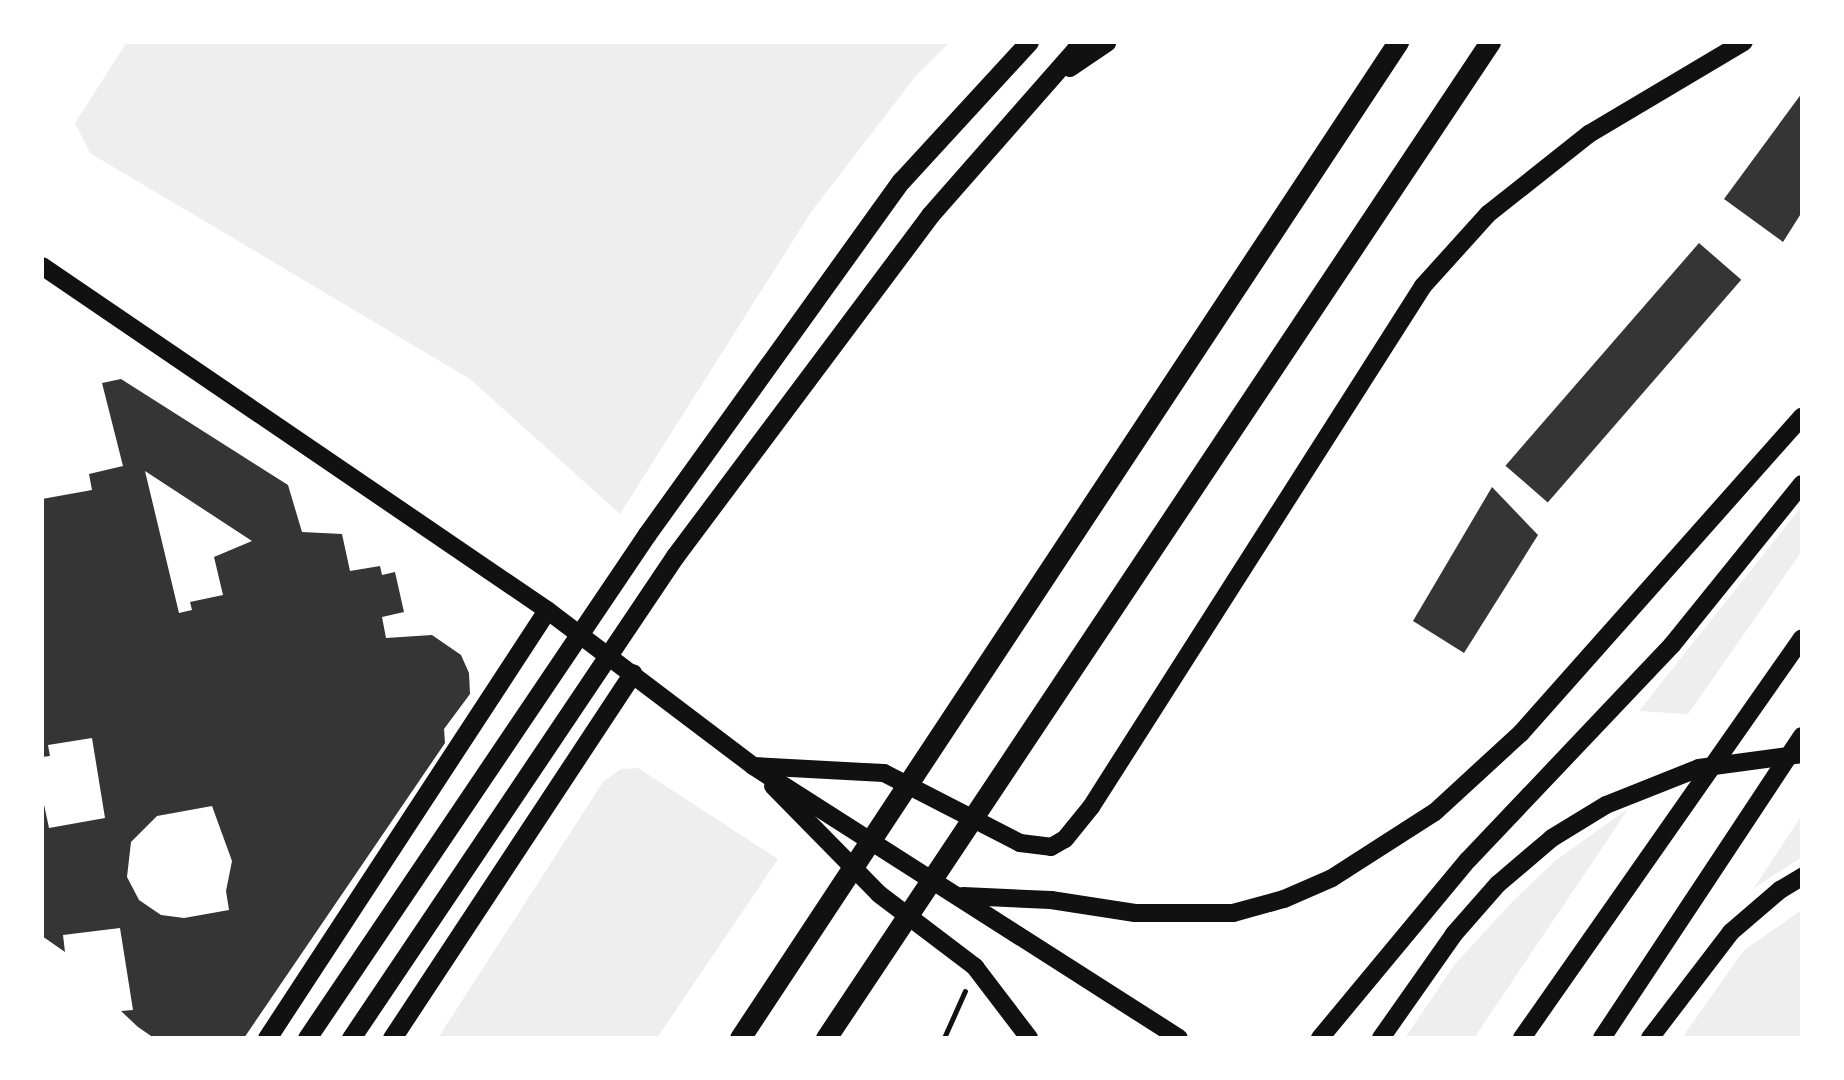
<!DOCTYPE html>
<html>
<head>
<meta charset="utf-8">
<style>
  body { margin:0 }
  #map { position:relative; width:1844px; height:1080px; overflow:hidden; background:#fff; font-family:"Exo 2",sans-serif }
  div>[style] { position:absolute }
  .green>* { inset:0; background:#eee }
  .building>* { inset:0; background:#353535; transform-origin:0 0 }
  .path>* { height:4.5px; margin:-2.25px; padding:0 2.25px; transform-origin:2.25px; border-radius:2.25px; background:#111 }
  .primary>* { height:18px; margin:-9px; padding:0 9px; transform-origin:9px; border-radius:9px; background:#111 }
  .trunk>* { height:19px; margin:-9.5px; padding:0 9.5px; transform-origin:9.5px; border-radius:9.5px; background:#111 }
  .motorway>* { height:21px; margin:-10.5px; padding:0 10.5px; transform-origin:10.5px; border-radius:10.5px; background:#111 }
  span { translate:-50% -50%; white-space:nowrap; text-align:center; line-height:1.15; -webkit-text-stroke:5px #fff; paint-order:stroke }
  .frame { position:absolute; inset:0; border:44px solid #fff; pointer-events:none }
</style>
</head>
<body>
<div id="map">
  <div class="green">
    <div style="clip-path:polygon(127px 42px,950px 42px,915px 77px,811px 212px,620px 514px,470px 379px,90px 153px,75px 123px)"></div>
    <div style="clip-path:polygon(1802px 506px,1802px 551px,1688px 714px,1639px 711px)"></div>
    <div style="clip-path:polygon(638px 768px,778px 859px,657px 1038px,438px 1038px,603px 782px,621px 769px)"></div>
    <div style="clip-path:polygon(1629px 808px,1474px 1038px,1405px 1038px,1455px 964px,1513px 901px,1555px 861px)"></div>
    <div style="clip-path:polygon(1802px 815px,1802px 857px,1754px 888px)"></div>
    <div style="clip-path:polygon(1802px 910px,1802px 1038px,1682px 1038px,1744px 950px)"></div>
  </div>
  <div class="building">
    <div style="clip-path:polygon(1802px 93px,1802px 212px,1783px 242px,1724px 199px)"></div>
    <div style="left:1699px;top:243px;width:56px;height:295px;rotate:41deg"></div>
    <div style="clip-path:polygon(evenodd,121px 379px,288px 485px,302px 532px,342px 534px,350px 571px,380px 566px,382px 575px,395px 572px,404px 612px,382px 617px,386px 638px,432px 635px,461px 655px,469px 673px,470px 694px,444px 729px,445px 743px,244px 1038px,154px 1038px,138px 1027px,121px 1011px,133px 1010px,120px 928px,63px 935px,65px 952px,42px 936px,42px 795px,49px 828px,105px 818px,92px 738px,48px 745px,50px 756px,42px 757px,42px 499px,92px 490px,89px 474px,123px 466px,102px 383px,121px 379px,145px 471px,252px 541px,214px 557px,223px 595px,190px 602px,192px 610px,179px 613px,145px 471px,121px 379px,212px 806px,232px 861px,226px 891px,229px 910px,184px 918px,161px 915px,139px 900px,127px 877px,131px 842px,157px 816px,212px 806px)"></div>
    <div style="clip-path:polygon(1492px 487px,1538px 535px,1464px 653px,1413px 621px)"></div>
  </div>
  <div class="path">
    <div style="left:944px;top:1038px;width:51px;rotate:-65.9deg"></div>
  </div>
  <div class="primary">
    <div style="left:42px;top:266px;width:611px;rotate:34.26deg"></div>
    <div style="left:547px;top:610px;width:258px;rotate:37.1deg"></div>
    <div style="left:753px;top:766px;width:505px;rotate:32.56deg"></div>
    <div style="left:753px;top:766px;width:131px;rotate:3.1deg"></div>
    <div style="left:884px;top:773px;width:153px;rotate:27.2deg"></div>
    <div style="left:1020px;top:843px;width:31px;rotate:7deg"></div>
    <div style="left:1051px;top:847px;width:16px;rotate:-30deg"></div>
    <div style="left:1065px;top:839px;width:41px;rotate:-50.9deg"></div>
    <div style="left:1091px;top:807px;width:618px;rotate:-57.49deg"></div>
    <div style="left:1423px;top:286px;width:97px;rotate:-47.9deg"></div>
    <div style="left:1488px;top:214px;width:129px;rotate:-38.4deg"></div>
    <div style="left:1589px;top:134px;width:180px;rotate:-30.7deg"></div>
    <div style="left:773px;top:786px;width:151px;rotate:45.5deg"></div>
    <div style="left:879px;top:894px;width:121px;rotate:37.2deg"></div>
    <div style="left:975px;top:967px;width:89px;rotate:52.7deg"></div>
    <div style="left:963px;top:896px;width:88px;rotate:2.6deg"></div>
    <div style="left:1051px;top:900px;width:85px;rotate:8.8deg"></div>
    <div style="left:1135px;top:913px;width:98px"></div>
    <div style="left:1233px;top:913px;width:53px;rotate:-15.4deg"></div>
    <div style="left:1284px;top:899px;width:52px;rotate:-23.6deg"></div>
    <div style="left:1332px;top:878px;width:122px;rotate:-32.7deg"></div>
    <div style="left:1435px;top:812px;width:117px;rotate:-42.6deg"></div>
    <div style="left:1521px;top:733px;width:423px;rotate:-48.4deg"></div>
    <div style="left:1320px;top:1038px;width:231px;rotate:-50.3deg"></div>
    <div style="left:1468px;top:860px;width:296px;rotate:-46.5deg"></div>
    <div style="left:1672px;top:645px;width:207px;rotate:-51.1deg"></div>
    <div style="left:1381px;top:1038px;width:127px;rotate:-54.9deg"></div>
    <div style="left:1454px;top:934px;width:67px;rotate:-48.7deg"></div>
    <div style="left:1498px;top:884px;width:71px;rotate:-40.4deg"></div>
    <div style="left:1552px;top:838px;width:63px;rotate:-31.4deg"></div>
    <div style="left:1606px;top:805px;width:100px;rotate:-21.7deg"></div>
    <div style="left:1699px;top:768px;width:104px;rotate:-7.7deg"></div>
    <div style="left:1522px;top:1038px;width:488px;rotate:-55deg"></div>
    <div style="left:1602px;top:1038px;width:362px;rotate:-56.5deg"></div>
    <div style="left:1650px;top:1038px;width:133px;rotate:-52.6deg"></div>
    <div style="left:1731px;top:932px;width:65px;rotate:-40.6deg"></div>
    <div style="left:1780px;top:890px;width:26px;rotate:-31deg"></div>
  </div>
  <div class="trunk">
    <div style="left:1069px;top:67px;width:45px;rotate:-34deg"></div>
    <div style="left:267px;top:1038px;width:511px;rotate:-56.81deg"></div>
    <div style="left:307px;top:1038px;width:608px;rotate:-56deg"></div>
    <div style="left:647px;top:534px;width:435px;rotate:-54.3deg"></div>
    <div style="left:901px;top:181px;width:189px;rotate:-47.4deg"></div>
    <div style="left:351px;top:1038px;width:581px;rotate:-56.09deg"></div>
    <div style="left:675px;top:556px;width:426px;rotate:-53.2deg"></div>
    <div style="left:930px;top:215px;width:230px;rotate:-48.7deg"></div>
    <div style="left:392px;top:1038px;width:437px;rotate:-56.6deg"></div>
  </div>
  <div class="motorway">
    <div style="left:740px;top:1038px;width:1194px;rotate:-56.55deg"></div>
    <div style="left:826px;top:1038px;width:1197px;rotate:-56.31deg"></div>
  </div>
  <div class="frame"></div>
</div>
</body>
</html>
